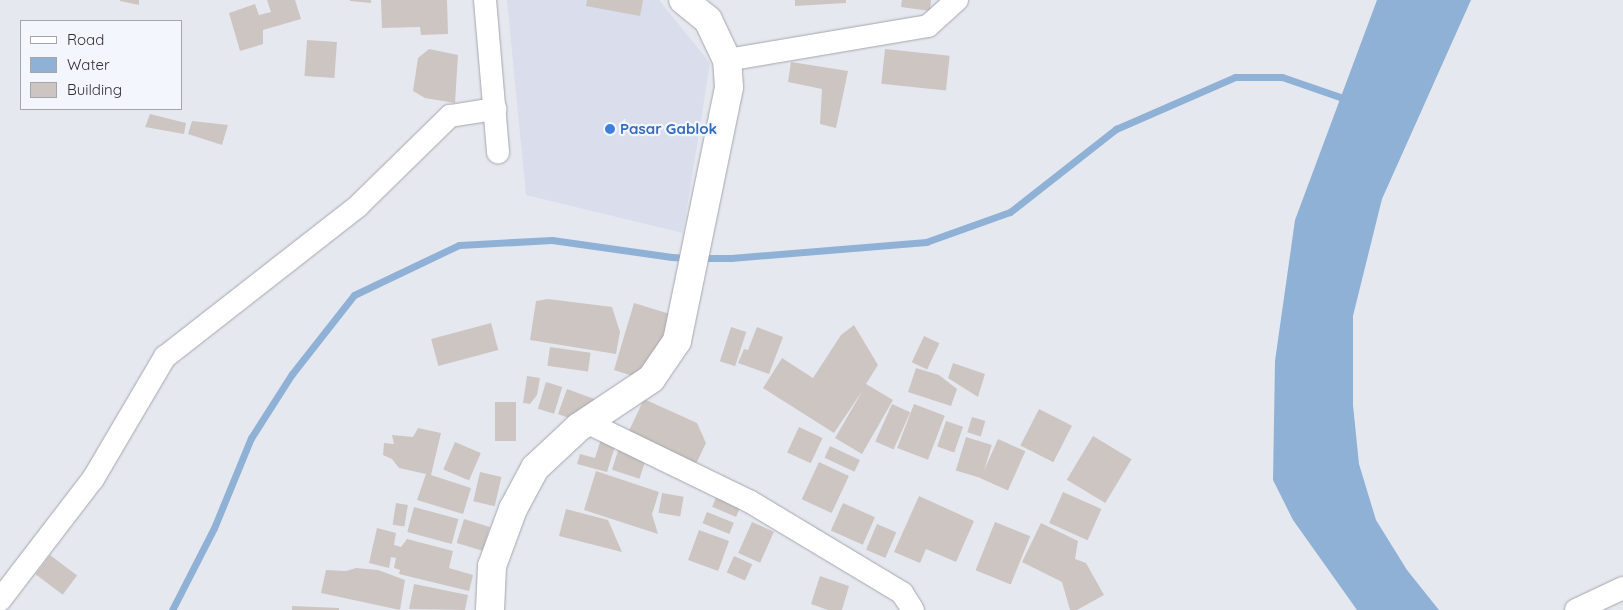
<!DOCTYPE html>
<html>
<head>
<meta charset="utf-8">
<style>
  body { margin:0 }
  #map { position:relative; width:1623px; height:610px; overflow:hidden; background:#e6e8f0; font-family:Quicksand,sans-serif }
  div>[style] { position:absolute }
  .built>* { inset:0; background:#d9ddec }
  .water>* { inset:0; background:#90b1d6 }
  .stream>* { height:7px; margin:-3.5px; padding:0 3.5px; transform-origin:3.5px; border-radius:3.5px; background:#90b1d6 }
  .building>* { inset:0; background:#cdc5c1; transform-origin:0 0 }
  .roads { filter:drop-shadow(0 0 1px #a4a6ad) drop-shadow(0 0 1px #a4a6ad) }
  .street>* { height:22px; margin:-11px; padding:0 11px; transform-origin:11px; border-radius:11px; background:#fff }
  .secondary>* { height:28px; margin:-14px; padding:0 14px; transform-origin:14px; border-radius:14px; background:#fff }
  .dots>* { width:14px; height:14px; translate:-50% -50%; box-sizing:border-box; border:2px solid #f4f6fd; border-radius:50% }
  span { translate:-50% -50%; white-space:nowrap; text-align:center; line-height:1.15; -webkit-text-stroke:4.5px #f4f6fd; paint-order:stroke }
  .shop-label { font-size:15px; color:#366cbe; font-weight:700 }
  .left { translate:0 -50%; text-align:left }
  .legend { position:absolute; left:20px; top:20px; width:162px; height:90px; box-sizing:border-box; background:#f4f6fd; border:1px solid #a5a6ac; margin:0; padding:6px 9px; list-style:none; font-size:15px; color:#2e2f32 }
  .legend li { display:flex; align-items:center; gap:10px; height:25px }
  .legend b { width:25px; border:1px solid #a5a6ac }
</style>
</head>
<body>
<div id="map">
  <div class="built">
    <div style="clip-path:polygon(507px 0,659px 0,710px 63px,683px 233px,526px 195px)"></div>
  </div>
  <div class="water">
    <div style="clip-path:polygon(1377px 0,1471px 0,1382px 199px,1353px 316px,1353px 405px,1359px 464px,1376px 520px,1407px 570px,1439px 610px,1357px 610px,1293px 520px,1273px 480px,1275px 361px,1295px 220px)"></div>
  </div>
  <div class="stream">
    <div style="left:701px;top:258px;width:30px"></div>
    <div style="left:731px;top:258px;width:196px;rotate:-4.7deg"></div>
    <div style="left:926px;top:242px;width:89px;rotate:-19.7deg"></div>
    <div style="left:1010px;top:212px;width:135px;rotate:-38.1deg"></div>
    <div style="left:1116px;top:129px;width:130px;rotate:-23.6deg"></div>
    <div style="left:1235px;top:77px;width:47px"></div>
    <div style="left:1282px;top:77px;width:61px;rotate:19deg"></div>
    <div style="left:172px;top:610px;width:92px;rotate:-62.9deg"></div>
    <div style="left:214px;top:528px;width:97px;rotate:-67.7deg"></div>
    <div style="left:251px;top:438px;width:76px;rotate:-57.4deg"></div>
    <div style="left:292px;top:374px;width:100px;rotate:-51.9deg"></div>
    <div style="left:354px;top:295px;width:116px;rotate:-25.5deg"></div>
    <div style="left:459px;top:245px;width:93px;rotate:-3.1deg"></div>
    <div style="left:552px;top:240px;width:121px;rotate:8.1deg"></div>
    <div style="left:672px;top:257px;width:16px;rotate:4deg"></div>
  </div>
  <div class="building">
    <div style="clip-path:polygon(120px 0,139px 0,139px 5px,120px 1px)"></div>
    <div style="clip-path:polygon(267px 0,295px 0,301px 19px,263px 30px,263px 44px,240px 51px,229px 13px,255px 4px,259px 15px,271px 12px)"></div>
    <div style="clip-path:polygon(350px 0,371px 0,371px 3px,350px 1px)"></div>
    <div style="clip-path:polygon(381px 0,447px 0,448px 34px,421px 35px,420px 27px,382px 28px)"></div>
    <div style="clip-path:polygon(587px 0,643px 0,640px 16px,586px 6px)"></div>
    <div style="clip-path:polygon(795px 0,846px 0,846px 3px,795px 6px)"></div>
    <div style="clip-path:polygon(902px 0,931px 0,930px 11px,901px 7px)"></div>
    <div style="left:307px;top:40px;width:30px;height:36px;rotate:4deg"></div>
    <div style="clip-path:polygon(429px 49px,458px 55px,455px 103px,425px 98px,413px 91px,418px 58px)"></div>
    <div style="left:885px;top:49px;width:65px;height:35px;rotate:6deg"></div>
    <div style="clip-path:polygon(791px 62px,848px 71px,836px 128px,820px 124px,822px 89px,788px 82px)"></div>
    <div style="clip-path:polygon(150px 114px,186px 123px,184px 134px,145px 127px)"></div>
    <div style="clip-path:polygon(192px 121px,228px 125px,222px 145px,188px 134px)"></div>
    <div style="clip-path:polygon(548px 299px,612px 307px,620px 332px,616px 354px,530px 340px,536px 301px)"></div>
    <div style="clip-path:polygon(634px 303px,670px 314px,657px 355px,636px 377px,614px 370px)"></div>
    <div style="left:491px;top:323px;width:28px;height:62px;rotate:75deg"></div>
    <div style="clip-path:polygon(854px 325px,878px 365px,866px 384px,893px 400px,862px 454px,835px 438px,863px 390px,834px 433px,763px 388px,782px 358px,813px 378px,841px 335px)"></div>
    <div style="left:731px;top:327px;width:16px;height:36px;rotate:18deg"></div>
    <div style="clip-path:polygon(757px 327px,783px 337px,769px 374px,738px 363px,744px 349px,748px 350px)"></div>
    <div style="left:924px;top:336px;width:17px;height:29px;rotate:25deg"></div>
    <div style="left:550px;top:347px;width:41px;height:19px;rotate:8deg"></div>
    <div style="clip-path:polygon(953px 363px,985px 374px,978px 397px,948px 378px)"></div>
    <div style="clip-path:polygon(916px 368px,939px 375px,957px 389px,951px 406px,908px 392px)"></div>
    <div style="clip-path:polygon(527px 376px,540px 378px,537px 395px,530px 404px,523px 403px)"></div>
    <div style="left:546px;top:382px;width:17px;height:28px;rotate:17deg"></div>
    <div style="clip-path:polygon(567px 389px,600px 401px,579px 422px,558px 414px)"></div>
    <div style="clip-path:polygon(644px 399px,697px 423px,706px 443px,696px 464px,628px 433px)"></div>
    <div style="left:495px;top:402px;width:21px;height:39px"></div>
    <div style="left:892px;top:404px;width:20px;height:41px;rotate:24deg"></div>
    <div style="left:914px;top:404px;width:33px;height:47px;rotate:21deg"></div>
    <div style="left:1039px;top:409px;width:37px;height:41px;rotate:27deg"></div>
    <div style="left:972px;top:417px;width:14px;height:16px;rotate:17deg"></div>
    <div style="left:946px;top:421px;width:18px;height:27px;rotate:19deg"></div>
    <div style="left:799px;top:427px;width:26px;height:28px;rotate:25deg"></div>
    <div style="clip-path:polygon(418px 428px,441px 433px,431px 475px,471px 488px,463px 514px,417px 500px,426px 474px,399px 468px,392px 459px,383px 455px,384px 443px,394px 444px,392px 435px,413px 437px)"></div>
    <div style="left:1093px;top:436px;width:45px;height:51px;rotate:31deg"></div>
    <div style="left:966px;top:437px;width:27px;height:35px;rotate:17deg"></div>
    <div style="clip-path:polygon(601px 439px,616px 443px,607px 472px,577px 464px,580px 454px,595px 458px)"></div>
    <div style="left:998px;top:439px;width:30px;height:43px;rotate:24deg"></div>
    <div style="left:455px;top:442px;width:28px;height:30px;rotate:23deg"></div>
    <div style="left:830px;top:446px;width:33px;height:13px;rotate:25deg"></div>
    <div style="left:619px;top:448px;width:29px;height:23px;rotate:18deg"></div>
    <div style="left:819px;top:462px;width:33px;height:41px;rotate:25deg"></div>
    <div style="clip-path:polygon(596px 471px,659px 492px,652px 514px,658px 534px,584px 510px)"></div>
    <div style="left:480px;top:472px;width:22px;height:30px;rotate:13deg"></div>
    <div style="left:1063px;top:492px;width:42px;height:34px;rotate:24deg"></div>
    <div style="left:662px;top:493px;width:22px;height:20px;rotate:10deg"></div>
    <div style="left:718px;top:493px;width:26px;height:15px;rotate:23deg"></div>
    <div style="clip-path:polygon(919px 496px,974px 521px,956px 562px,926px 549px,920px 563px,894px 552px)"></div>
    <div style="left:396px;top:503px;width:12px;height:22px;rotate:9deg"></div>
    <div style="left:843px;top:503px;width:35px;height:30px;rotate:24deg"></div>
    <div style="left:414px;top:507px;width:46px;height:26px;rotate:15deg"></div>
    <div style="clip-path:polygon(566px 509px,608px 520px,622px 552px,559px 536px)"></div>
    <div style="left:707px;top:512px;width:29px;height:12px;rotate:22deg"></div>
    <div style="left:464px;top:519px;width:27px;height:25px;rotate:17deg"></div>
    <div style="left:752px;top:522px;width:24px;height:34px;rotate:24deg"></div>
    <div style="left:995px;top:522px;width:38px;height:52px;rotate:22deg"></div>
    <div style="clip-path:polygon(1041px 523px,1078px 541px,1075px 559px,1086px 563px,1104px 595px,1077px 610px,1070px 610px,1062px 582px,1022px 562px)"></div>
    <div style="left:877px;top:524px;width:21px;height:28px;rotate:23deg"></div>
    <div style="clip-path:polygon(377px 528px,396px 533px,394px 545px,401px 547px,407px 539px,453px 551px,449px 568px,473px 575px,469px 591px,399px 574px,400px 570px,394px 568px,396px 558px,391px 557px,389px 568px,369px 563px)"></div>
    <div style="left:699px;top:530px;width:32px;height:32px;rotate:20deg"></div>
    <div style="left:50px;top:555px;width:34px;height:24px;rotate:37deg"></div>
    <div style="left:734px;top:556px;width:20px;height:18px;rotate:24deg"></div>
    <div style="clip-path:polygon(356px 568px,378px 570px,405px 580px,400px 610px,321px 593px,326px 570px,346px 571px)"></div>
    <div style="clip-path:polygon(820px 576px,849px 586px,842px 610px,828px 610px,811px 604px)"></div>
    <div style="clip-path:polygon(414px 584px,468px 595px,465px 610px,409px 609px)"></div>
    <div style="clip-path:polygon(292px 606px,339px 608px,339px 610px,292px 610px)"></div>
  </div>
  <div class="roads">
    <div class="street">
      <div style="left:485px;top:0;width:153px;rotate:85.1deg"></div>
      <div style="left:727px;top:60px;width:204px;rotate:-9.6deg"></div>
      <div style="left:928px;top:26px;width:39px;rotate:-42deg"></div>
      <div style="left:586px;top:422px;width:181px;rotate:25.9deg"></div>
      <div style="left:749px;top:501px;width:179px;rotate:31deg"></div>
      <div style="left:902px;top:593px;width:20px;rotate:57deg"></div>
      <div style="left:0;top:600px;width:153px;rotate:-52.5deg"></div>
      <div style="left:93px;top:479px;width:142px;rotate:-59.5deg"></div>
      <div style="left:165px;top:357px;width:245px;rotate:-38deg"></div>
      <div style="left:358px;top:206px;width:129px;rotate:-44.4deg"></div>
      <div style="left:450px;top:116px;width:46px;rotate:-8.8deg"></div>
      <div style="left:1576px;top:610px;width:52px;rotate:-25.1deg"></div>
    </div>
    <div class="secondary">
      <div style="left:490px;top:610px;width:44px;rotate:-87.4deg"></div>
      <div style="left:492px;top:566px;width:61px;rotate:-69.8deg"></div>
      <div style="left:513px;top:509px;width:47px;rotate:-61.8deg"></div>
      <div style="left:535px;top:468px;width:60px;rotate:-43deg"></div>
      <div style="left:579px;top:427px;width:87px;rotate:-33.7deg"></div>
      <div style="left:651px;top:379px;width:46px;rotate:-55.6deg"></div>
      <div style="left:677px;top:341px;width:259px;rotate:-78.4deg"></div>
      <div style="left:729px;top:87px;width:27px;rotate:-94deg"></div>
      <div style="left:727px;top:60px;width:44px;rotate:-115.4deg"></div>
      <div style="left:708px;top:20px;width:32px;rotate:-141deg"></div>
    </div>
  </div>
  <div class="dots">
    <div style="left:610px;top:129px;background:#3f7fe0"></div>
  </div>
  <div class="shop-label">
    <span class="left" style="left:620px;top:129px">Pasar Gablok</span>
  </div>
  <ul class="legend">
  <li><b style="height:6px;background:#fff"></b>Road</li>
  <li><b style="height:14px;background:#90b1d6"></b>Water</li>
  <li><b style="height:14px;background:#cdc5c1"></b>Building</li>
  </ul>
</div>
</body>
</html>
